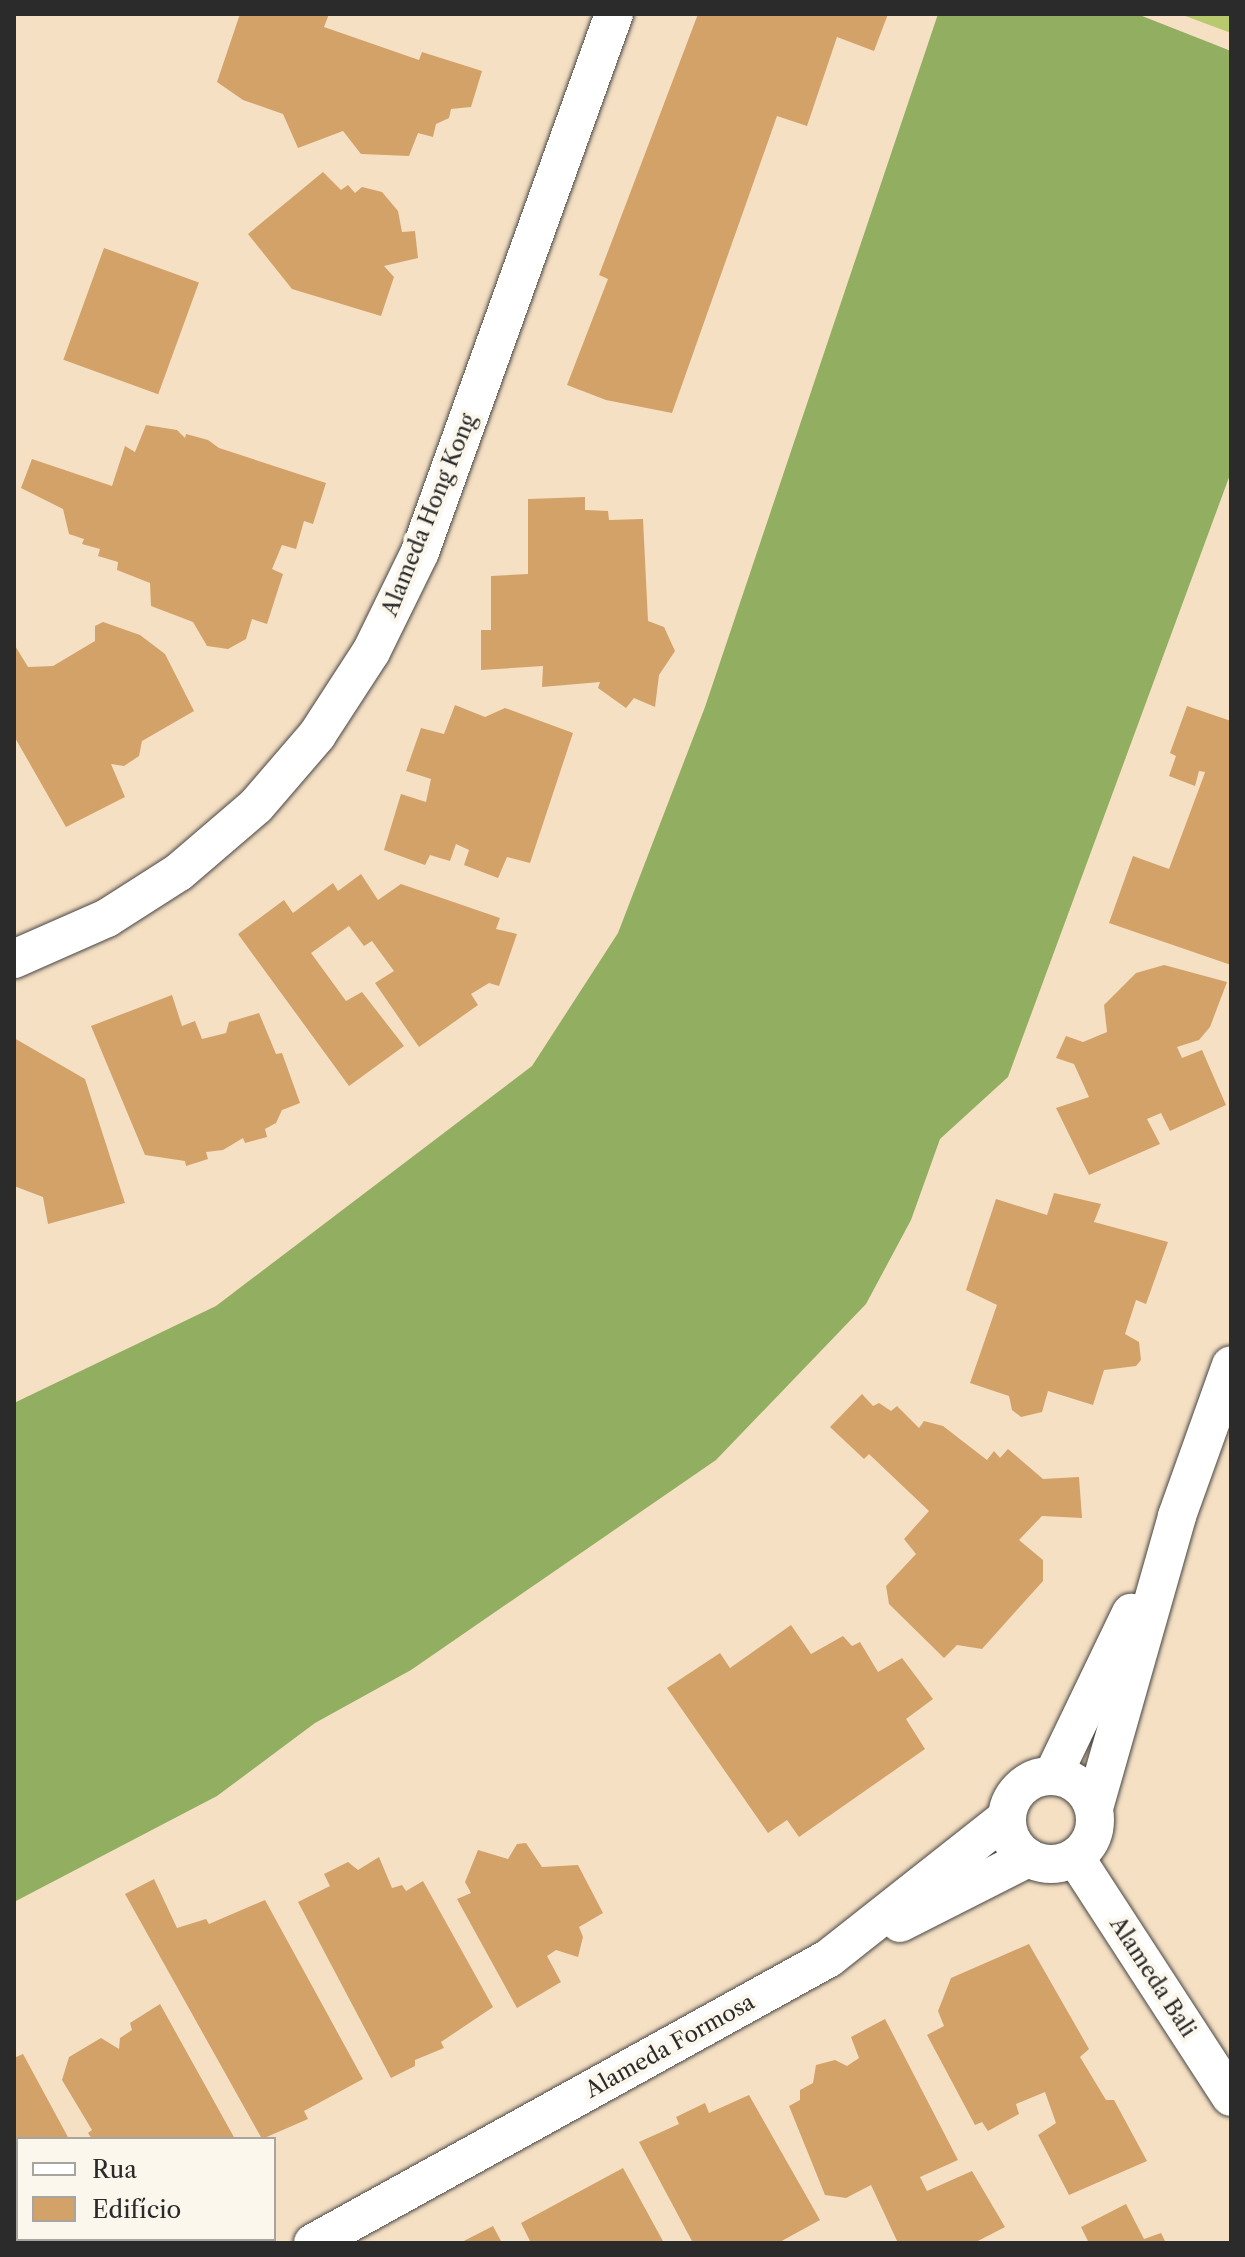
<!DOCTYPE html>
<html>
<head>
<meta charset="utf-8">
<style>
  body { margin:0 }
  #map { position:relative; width:1245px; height:2257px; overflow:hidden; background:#f5e0c4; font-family:"Libre Caslon Text",serif }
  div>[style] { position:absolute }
  .green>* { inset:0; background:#b8ca6d }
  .forest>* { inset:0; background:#92ae60 }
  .building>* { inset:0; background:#d3a269; transform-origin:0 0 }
  .roads { filter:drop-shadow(0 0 2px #494642) drop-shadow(0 0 2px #494642) }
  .minor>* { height:38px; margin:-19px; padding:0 19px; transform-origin:19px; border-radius:19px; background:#fff }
  .minor>.ring { margin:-19px; padding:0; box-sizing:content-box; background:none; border:38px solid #fff; border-radius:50% }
  span { translate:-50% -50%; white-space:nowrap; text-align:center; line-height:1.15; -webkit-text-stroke:8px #fbf7ec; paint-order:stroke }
  .street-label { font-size:22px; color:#2b2b2b }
  .frame { position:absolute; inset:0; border:16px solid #2b2b2b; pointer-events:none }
  .legend { position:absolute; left:16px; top:2137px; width:260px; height:104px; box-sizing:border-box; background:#fbf7ec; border:2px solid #a8a59f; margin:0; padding:10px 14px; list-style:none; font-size:24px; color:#2b2b2b }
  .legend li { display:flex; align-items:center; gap:16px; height:40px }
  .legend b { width:40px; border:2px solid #a8a59f }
</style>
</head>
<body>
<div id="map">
  <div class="green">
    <div style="clip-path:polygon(1180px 14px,1231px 14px,1231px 33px)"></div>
  </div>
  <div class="forest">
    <div style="clip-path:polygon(938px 14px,1137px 14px,1231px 51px,1231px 472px,1008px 1077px,940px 1139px,911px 1220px,866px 1304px,716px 1460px,411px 1670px,315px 1723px,217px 1796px,14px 1902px,14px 1403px,216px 1306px,532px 1066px,618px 933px,705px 707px)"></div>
  </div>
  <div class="building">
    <div style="clip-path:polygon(240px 14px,329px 14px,324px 27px,419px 60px,422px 52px,482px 71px,471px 107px,451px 109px,449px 118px,436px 124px,433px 137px,418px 133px,409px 156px,361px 154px,343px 131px,298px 148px,283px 114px,243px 100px,217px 82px)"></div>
    <div style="clip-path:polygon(698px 14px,888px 14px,874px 51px,837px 37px,807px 126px,777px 116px,672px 413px,606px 400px,567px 385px,608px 279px,599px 275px)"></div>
    <div style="clip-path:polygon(323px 172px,341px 190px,348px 185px,355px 193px,362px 187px,382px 192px,398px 211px,402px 232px,415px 231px,418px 258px,384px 266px,394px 277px,381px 316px,292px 289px,248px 234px)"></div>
    <div style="left:104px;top:248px;width:101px;height:119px;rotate:20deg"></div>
    <div style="clip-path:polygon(146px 425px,177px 430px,185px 438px,186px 434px,208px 440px,219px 448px,326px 483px,313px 524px,304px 521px,296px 549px,282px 545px,272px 569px,283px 574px,267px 624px,252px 619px,246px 639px,228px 649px,207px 646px,193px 622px,151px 606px,150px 583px,117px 570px,118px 562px,98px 556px,100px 549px,82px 544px,84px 539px,69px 534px,63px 509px,21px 488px,32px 459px,112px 486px,125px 446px,135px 452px)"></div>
    <div style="clip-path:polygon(585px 497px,585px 510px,608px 511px,609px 520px,643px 519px,648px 621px,664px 627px,675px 651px,659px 675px,655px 707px,634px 698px,626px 708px,598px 688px,600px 682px,542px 687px,543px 666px,481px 670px,481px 630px,491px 630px,491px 576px,528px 574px,528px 499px)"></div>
    <div style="clip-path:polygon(103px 622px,140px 635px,165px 654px,194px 711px,142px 741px,139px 756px,124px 766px,111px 764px,125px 797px,66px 827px,14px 736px,14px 644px,28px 667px,53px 666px,95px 641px,95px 626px)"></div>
    <div style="clip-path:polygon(455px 705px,485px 717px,505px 708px,573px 733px,530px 863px,507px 857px,498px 878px,464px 865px,469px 850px,456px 844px,450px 861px,430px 855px,425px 865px,384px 850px,401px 794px,426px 802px,431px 779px,406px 771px,421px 728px,444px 734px)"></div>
    <div style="clip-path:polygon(1187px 706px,1231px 721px,1231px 965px,1109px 923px,1133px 856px,1169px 869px,1203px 778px,1205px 772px,1199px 771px,1195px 786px,1169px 776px,1176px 756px,1170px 753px)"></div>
    <div style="clip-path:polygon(361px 874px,378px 900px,401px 884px,500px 918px,496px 929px,517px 934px,499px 986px,489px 983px,471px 994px,478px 1005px,419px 1047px,375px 983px,394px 971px,372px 941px,364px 946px,349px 926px,311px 953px,346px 1001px,362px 992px,404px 1046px,349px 1086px,238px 934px,284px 900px,293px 913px,333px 883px,338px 891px)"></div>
    <div style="clip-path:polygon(1164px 965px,1227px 982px,1210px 1027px,1199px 1040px,1177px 1047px,1182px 1058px,1202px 1050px,1226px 1105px,1170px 1131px,1161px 1113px,1147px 1119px,1160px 1144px,1089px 1175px,1056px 1108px,1089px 1097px,1074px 1064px,1056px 1058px,1066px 1036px,1083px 1042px,1107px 1032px,1104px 1005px,1136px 973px)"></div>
    <div style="clip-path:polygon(172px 995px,182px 1026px,195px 1021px,202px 1039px,226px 1033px,229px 1022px,259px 1013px,276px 1054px,282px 1053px,300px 1103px,282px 1110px,276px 1123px,265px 1129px,267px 1137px,245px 1143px,243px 1138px,223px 1150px,206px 1152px,208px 1159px,186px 1166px,185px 1161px,145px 1155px,91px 1026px)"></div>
    <div style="clip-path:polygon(14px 1038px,85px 1079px,125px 1203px,48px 1224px,43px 1197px,14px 1186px)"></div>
    <div style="clip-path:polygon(1054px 1193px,1101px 1204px,1094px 1222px,1168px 1242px,1146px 1304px,1136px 1300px,1125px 1334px,1139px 1342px,1141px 1360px,1136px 1366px,1104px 1370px,1093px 1405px,1048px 1391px,1042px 1412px,1021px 1417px,1012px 1410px,1009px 1396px,970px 1383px,997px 1305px,966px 1290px,996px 1199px,1047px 1215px)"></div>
    <div style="clip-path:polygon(862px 1394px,873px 1406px,879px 1403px,891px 1411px,897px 1406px,919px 1428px,924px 1421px,943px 1426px,987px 1460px,994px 1451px,1000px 1458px,1008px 1449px,1043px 1479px,1079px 1477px,1082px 1518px,1042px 1516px,1019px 1540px,1043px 1560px,1043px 1581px,982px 1649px,957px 1645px,944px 1658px,889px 1604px,886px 1586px,916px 1554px,904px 1539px,929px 1511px,869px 1454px,864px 1459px,830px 1427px)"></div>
    <div style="clip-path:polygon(791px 1625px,811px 1654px,843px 1636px,852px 1646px,860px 1642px,878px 1672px,902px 1658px,933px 1699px,906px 1719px,925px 1749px,799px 1837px,787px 1820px,768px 1833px,667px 1688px,720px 1653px,730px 1668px)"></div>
    <div style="clip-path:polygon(526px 1843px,542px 1867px,578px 1865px,603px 1913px,579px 1927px,583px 1937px,578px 1957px,556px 1950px,547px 1956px,561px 1982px,517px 2008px,457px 1899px,471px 1893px,465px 1882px,478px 1850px,508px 1859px,517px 1844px)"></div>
    <div style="clip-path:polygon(379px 1857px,392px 1888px,402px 1885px,406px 1891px,423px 1881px,493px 2007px,441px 2042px,444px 2048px,415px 2060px,415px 2066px,391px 2078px,298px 1902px,330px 1886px,324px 1874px,348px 1862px,358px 1870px)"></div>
    <div style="clip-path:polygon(154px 1879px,177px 1928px,206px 1919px,209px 1924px,265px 1900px,363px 2079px,304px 2111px,308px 2119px,262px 2139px,125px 1894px)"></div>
    <div style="clip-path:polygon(1029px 1944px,1089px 2049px,1080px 2057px,1106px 2100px,1114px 2100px,1147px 2161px,1069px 2195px,1038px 2135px,1056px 2123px,1045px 2092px,1016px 2104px,1019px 2114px,988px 2131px,982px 2122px,975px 2125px,927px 2035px,944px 2026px,938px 2011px,951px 1978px)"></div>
    <div style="clip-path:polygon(160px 2004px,235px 2139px,92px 2139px,88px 2133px,92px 2130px,62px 2080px,69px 2057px,101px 2038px,119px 2049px,120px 2038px,132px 2030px,130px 2023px)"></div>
    <div style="clip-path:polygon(885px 2019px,958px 2160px,920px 2177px,927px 2191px,972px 2171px,1005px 2227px,974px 2243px,898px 2243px,871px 2185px,846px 2198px,825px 2195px,789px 2106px,800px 2100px,800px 2090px,813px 2083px,816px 2065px,835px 2060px,847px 2066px,859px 2058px,851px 2037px)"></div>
    <div style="clip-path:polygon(23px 2054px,69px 2139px,18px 2139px,18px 2239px,61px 2239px,54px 2243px,14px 2243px,14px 2058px)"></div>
    <div style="clip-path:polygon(749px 2095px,820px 2220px,778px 2243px,693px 2243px,639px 2142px,679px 2124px,676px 2117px,705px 2103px,709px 2113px)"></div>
    <div style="clip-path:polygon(623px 2168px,664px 2243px,531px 2243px,521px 2223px)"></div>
    <div style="clip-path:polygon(1126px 2204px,1144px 2239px,1161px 2233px,1166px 2243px,1089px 2243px,1081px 2227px)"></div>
    <div style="clip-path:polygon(493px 2226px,502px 2243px,460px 2243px)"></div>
  </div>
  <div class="roads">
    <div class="minor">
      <div style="left:14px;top:959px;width:102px;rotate:-23.8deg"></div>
      <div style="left:107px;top:918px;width:85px;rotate:-32.6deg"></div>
      <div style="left:179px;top:872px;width:101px;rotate:-40.6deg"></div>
      <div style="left:256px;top:806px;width:94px;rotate:-49.3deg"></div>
      <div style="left:317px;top:735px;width:99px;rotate:-57deg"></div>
      <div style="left:371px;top:652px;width:111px;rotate:-63.9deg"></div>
      <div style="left:420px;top:552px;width:572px;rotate:-70.17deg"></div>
      <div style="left:1053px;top:1775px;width:180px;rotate:-64.3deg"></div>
      <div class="ring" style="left:1007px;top:1776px;width:50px;height:50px"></div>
      <div style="left:1094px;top:1808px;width:304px;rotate:-74.1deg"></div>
      <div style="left:1177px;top:1516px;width:160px;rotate:-70.3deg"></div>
      <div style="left:1075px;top:1857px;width:286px;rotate:57deg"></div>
      <div style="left:900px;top:1923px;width:144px;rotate:-26.9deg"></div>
      <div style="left:313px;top:2243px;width:589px;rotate:-28.91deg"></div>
      <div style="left:829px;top:1958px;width:226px;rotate:-38.3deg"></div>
    </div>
  </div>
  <div class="street-label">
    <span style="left:429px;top:515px;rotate:-68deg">Alameda Hong Kong</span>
    <span style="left:1153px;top:1977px;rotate:57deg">Alameda Bali</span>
    <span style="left:670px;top:2046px;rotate:-29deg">Alameda Formosa</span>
  </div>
  <div class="frame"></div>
  <ul class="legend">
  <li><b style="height:10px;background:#fff"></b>Rua</li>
  <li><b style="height:22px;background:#d3a269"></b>Edifício</li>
  </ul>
</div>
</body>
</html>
